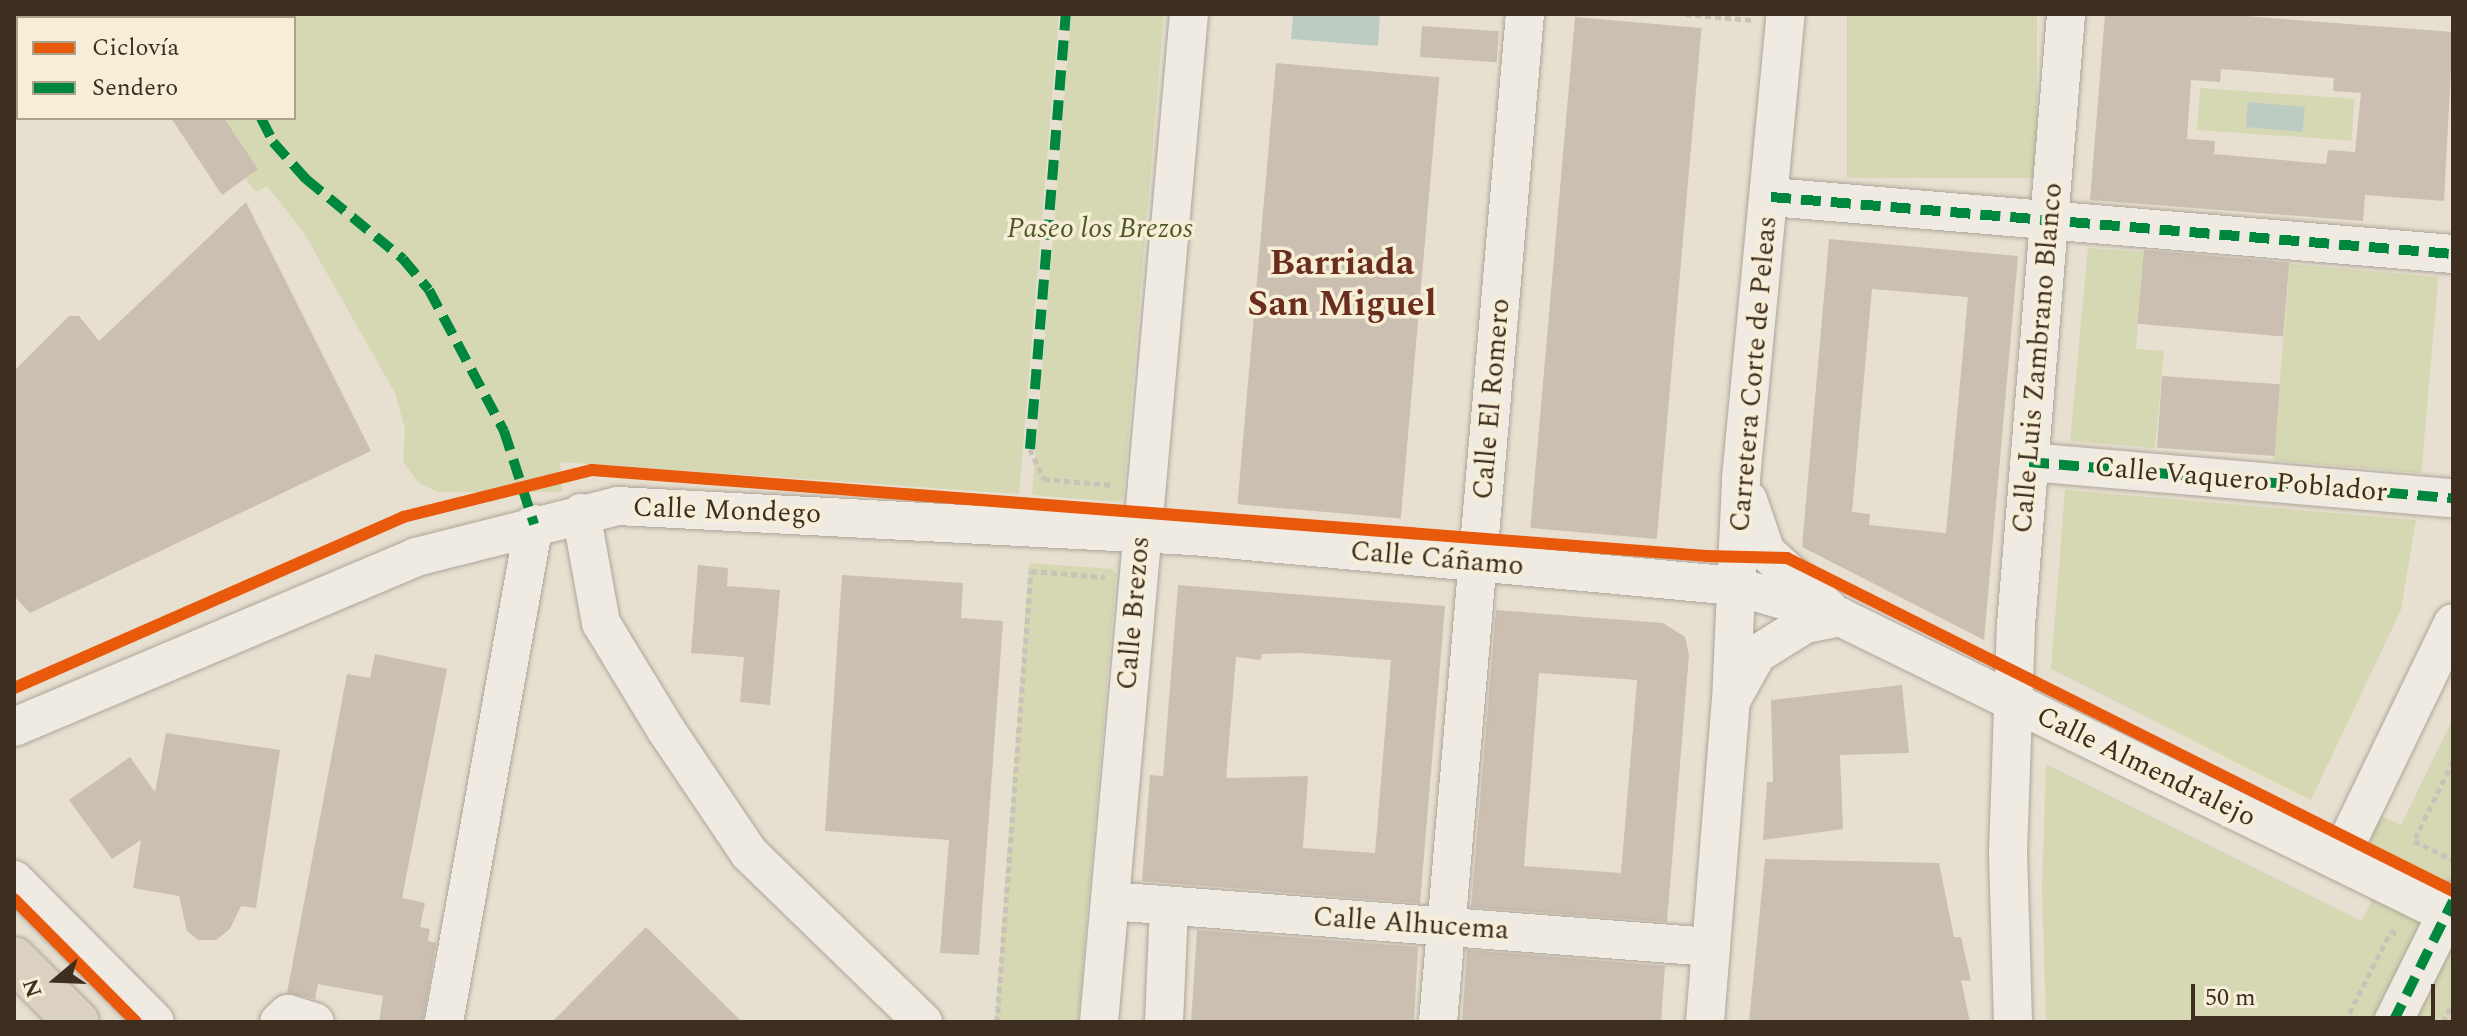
<!DOCTYPE html>
<html>
<head>
<meta charset="utf-8">
<style>
  body { margin:0 }
  #map { position:relative; width:2467px; height:1036px; overflow:hidden; background:#e7e0d1; font-family:Spectral,serif }
  div>[style] { position:absolute }
  .green>* { inset:0; background:#d6d7b3; transform-origin:0 0 }
  .water>* { inset:0; background:#bcccc2; transform-origin:0 0 }
  .building>* { inset:0; background:#cbbfb2; transform-origin:0 0 }
  .path>* { height:5px; margin-top:-2.5px; transform-origin:0; background:repeating-linear-gradient(90deg,#c8c2b9 0 6px,transparent 0 10px) }
  .roads { filter:drop-shadow(0 0 2px #ada599) drop-shadow(0 0 2px #ada599) }
  .minor>* { height:38px; margin:-19px; padding:0 19px; transform-origin:19px; border-radius:19px; background:#efebe3 }
  .highway>* { height:44px; margin:-22px; padding:0 22px; transform-origin:22px; border-radius:22px; background:#dad1c2 }
  .quiet>* { height:10px; margin-top:-5px; transform-origin:0; background:repeating-linear-gradient(90deg,#00873e 0 20px,transparent 0 30px) }
  .cycleway>* { height:12px; margin:-6px; padding:0 6px; transform-origin:6px; border-radius:6px; background:#e8590c }
  span { translate:-50% -50%; white-space:nowrap; text-align:center; line-height:1.15; -webkit-text-stroke:7px #f7eed8; paint-order:stroke }
  .park-label { font-size:28px; color:#4d5a26; font-style:italic }
  .street-label { font-size:28px; color:#3d2e20 }
  .district-label { font-size:36px; color:#6b2e1e; font-weight:700 }
  .frame { position:absolute; inset:0; border:16px solid #3d2e20; pointer-events:none }
  .legend { position:absolute; left:16px; top:16px; width:280px; height:104px; box-sizing:border-box; background:#f7eed8; border:2px solid #ada18e; margin:0; padding:10px 14px; list-style:none; font-size:24px; color:#3d2e20 }
  .legend li { display:flex; align-items:center; gap:16px; height:40px }
  .legend b { width:40px; border:2px solid #ada18e }
  .north { position:absolute; left:16px; top:940px; width:80px; height:80px; -webkit-text-stroke:6px #f7eed8; paint-order:stroke; rotate:251deg; font-size:22px; font-weight:700; line-height:32px; text-align:center; color:#3d2e20 }
  .north::after { content:''; display:block; margin:auto; width:28px; height:36px; background:#3d2e20; clip-path:polygon(50% 0,100% 100%,50% 72%,0 100%) }
  .scale { position:absolute; left:2191px; top:984px; width:244px; height:36px; box-sizing:border-box; border:4px solid #3d2e20; border-top:0; padding-left:10px; font-size:24px; line-height:28px; white-space:nowrap; color:#3d2e20; -webkit-text-stroke:6px #f7eed8; paint-order:stroke }
</style>
</head>
<body>
<div id="map">
  <div class="green">
    <div style="clip-path:polygon(156px 14px,1059px 14px,1019px 494px,560px 462px,562px 492px,437px 492px,418px 482px,403px 462px,405px 429px,395px 393px,304px 233px,267px 186px,256px 192px,246px 179px,257px 168px,224px 118px,294px 118px,294px 18px)"></div>
    <div style="clip-path:polygon(1071px 14px,1164px 14px,1123px 498px,1118px 502px,1032px 495px)"></div>
    <div style="left:1847px;top:14px;width:190px;height:164px"></div>
    <div style="left:2200px;top:88px;width:155px;height:42px;rotate:4deg"></div>
    <div style="clip-path:polygon(2088px 248px,2144px 252px,2136px 349px,2164px 351px,2155px 448px,2070px 441px)"></div>
    <div style="left:2290px;top:264px;width:149px;height:197px;rotate:5deg"></div>
    <div style="clip-path:polygon(2065px 490px,2416px 520px,2401px 610px,2311px 800px,2051px 669px)"></div>
    <div style="clip-path:polygon(1029px 563px,1113px 569px,1116px 575px,1078px 1022px,995px 1022px)"></div>
    <div style="clip-path:polygon(2453px 718px,2453px 897px,2373px 858px,2367px 848px,2379px 815px,2401px 825px)"></div>
    <div style="clip-path:polygon(2046px 764px,2362px 921px,2374px 896px,2453px 936px,2453px 1022px,2046px 1022px,2042px 890px)"></div>
  </div>
  <div class="water">
    <div style="clip-path:polygon(1293px 14px,1380px 14px,1378px 46px,1291px 39px)"></div>
    <div style="left:2248px;top:102px;width:57px;height:25px;rotate:5deg"></div>
  </div>
  <div class="building">
    <div style="clip-path:polygon(evenodd,2105px 14px,2219px 14px,2453px 32px,2444px 201px,2365px 195px,2363px 221px,2090px 200px,2105px 14px,2221px 69px,2334px 78px,2333px 91px,2361px 93px,2355px 152px,2328px 150px,2326px 164px,2214px 154px,2215px 141px,2187px 139px,2191px 80px,2220px 82px,2221px 69px)"></div>
    <div style="left:1575px;top:17px;width:127px;height:513px;rotate:5deg"></div>
    <div style="left:1422px;top:26px;width:77px;height:31px;rotate:4deg"></div>
    <div style="left:1276px;top:63px;width:164px;height:443px;rotate:5deg"></div>
    <div style="clip-path:polygon(171px 118px,224px 118px,258px 169px,222px 195px)"></div>
    <div style="clip-path:polygon(246px 202px,371px 451px,30px 613px,14px 596px,14px 371px,69px 316px,79px 316px,99px 341px)"></div>
    <div style="clip-path:polygon(evenodd,1829px 239px,2018px 256px,1984px 640px,1802px 547px,1829px 239px,1872px 289px,1968px 297px,1946px 533px,1869px 525px,1870px 514px,1852px 512px,1872px 289px)"></div>
    <div style="left:2144px;top:250px;width:146px;height:74px;rotate:5deg"></div>
    <div style="left:2162px;top:376px;width:118px;height:72px;rotate:4deg"></div>
    <div style="clip-path:polygon(698px 565px,728px 568px,727px 586px,780px 590px,770px 705px,740px 702px,744px 657px,691px 653px)"></div>
    <div style="clip-path:polygon(842px 575px,963px 583px,961px 618px,1003px 621px,979px 955px,940px 953px,949px 840px,825px 831px)"></div>
    <div style="clip-path:polygon(evenodd,1178px 585px,1445px 606px,1420px 903px,1142px 881px,1150px 775px,1163px 776px,1178px 585px,1300px 653px,1391px 660px,1375px 853px,1303px 848px,1308px 776px,1226px 778px,1236px 657px,1261px 660px,1262px 654px,1300px 653px)"></div>
    <div style="clip-path:polygon(evenodd,1496px 610px,1663px 623px,1685px 637px,1689px 655px,1667px 922px,1471px 907px,1496px 610px,1539px 673px,1637px 680px,1621px 873px,1524px 866px,1539px 673px)"></div>
    <div style="clip-path:polygon(375px 654px,447px 669px,402px 898px,425px 903px,420px 927px,430px 929px,428px 941px,436px 943px,423px 1022px,379px 1022px,383px 996px,318px 984px,315px 999px,287px 993px,347px 674px,370px 678px)"></div>
    <div style="clip-path:polygon(1902px 685px,1909px 753px,1840px 755px,1843px 829px,1763px 840px,1767px 782px,1773px 782px,1771px 700px)"></div>
    <div style="clip-path:polygon(166px 733px,280px 750px,256px 908px,241px 906px,230px 929px,216px 940px,198px 940px,187px 931px,179px 896px,133px 888px,141px 840px,112px 859px,69px 800px,130px 757px,155px 792px)"></div>
    <div style="clip-path:polygon(1765px 859px,1939px 863px,1954px 937px,1961px 937px,1971px 981px,1961px 980px,1970px 1022px,1749px 1022px)"></div>
    <div style="clip-path:polygon(646px 927px,742px 1022px,552px 1022px)"></div>
    <div style="clip-path:polygon(1197px 930px,1418px 947px,1414px 1022px,1191px 1022px)"></div>
    <div style="clip-path:polygon(1467px 950px,1665px 966px,1661px 1022px,1462px 1022px)"></div>
  </div>
  <div class="path">
    <div style="left:1685px;top:14px;width:67px;rotate:5.1deg"></div>
    <div style="left:1030px;top:449px;width:33px;rotate:65deg"></div>
    <div style="left:1044px;top:479px;width:69px;rotate:5deg"></div>
    <div style="left:2453px;top:761px;width:89px;rotate:116deg"></div>
    <div style="left:2414px;top:841px;width:43px;rotate:26deg"></div>
    <div style="left:997px;top:1022px;width:452px;rotate:-85.7deg"></div>
    <div style="left:1031px;top:571px;width:74px;rotate:4.6deg"></div>
    <div style="left:2345px;top:1022px;width:102px;rotate:-63.2deg"></div>
    <div style="left:2391px;top:931px;width:9px;rotate:27deg"></div>
    <div style="left:2443px;top:1022px;width:22px;rotate:-63deg"></div>
  </div>
  <div class="roads">
    <div class="minor">
      <div style="left:1771px;top:197px;width:684px;rotate:4.78deg"></div>
      <div style="left:2029px;top:462px;width:426px;rotate:4.9deg"></div>
      <div style="left:1748px;top:500px;width:55px;rotate:70.9deg"></div>
      <div style="left:1766px;top:552px;width:84px;rotate:42.1deg"></div>
      <div style="left:581px;top:513px;width:112px;rotate:79.7deg"></div>
      <div style="left:601px;top:623px;width:125px;rotate:58.7deg"></div>
      <div style="left:666px;top:730px;width:148px;rotate:56deg"></div>
      <div style="left:749px;top:853px;width:243px;rotate:44.2deg"></div>
      <div style="left:1733px;top:697px;width:49px;rotate:-60.8deg"></div>
      <div style="left:1757px;top:654px;width:57px;rotate:-32deg"></div>
      <div style="left:1805px;top:624px;width:36px;rotate:-11deg"></div>
      <div style="left:14px;top:727px;width:436px;rotate:-22.9deg"></div>
      <div style="left:416px;top:557px;width:208px;rotate:-14.2deg"></div>
      <div style="left:618px;top:506px;width:576px;rotate:2.99deg"></div>
      <div style="left:1193px;top:536px;width:544px;rotate:5.27deg"></div>
      <div style="left:1735px;top:586px;width:109px;rotate:16.4deg"></div>
      <div style="left:1840px;top:617px;width:682px;rotate:26.08deg"></div>
      <div style="left:2338px;top:861px;width:264px;rotate:-64.2deg"></div>
      <div style="left:14px;top:880px;width:200px;rotate:45.2deg"></div>
      <div style="left:1110px;top:901px;width:603px;rotate:4.38deg"></div>
      <div style="left:279px;top:1022px;width:12px;rotate:-42deg"></div>
      <div style="left:288px;top:1014px;width:28px;rotate:17deg"></div>
      <div style="left:444px;top:1022px;width:506px;rotate:-79.76deg"></div>
      <div style="left:1099px;top:1022px;width:1012px;rotate:-84.9deg"></div>
      <div style="left:1164px;top:1022px;width:116px;rotate:-87.5deg"></div>
      <div style="left:1438px;top:1022px;width:1012px;rotate:-85.07deg"></div>
      <div style="left:1705px;top:1022px;width:322px;rotate:-85.4deg"></div>
      <div style="left:1731px;top:701px;width:223px;rotate:-87.4deg"></div>
      <div style="left:1741px;top:478px;width:466px;rotate:-84.5deg"></div>
      <div style="left:2013px;top:1022px;width:169px;rotate:-91.7deg"></div>
      <div style="left:2008px;top:853px;width:228px;rotate:-88deg"></div>
      <div style="left:2016px;top:625px;width:613px;rotate:-85.32deg"></div>
      <div style="left:2393px;top:1022px;width:135px;rotate:-63.6deg"></div>
    </div>
    <div class="highway">
      <div style="left:14px;top:959px;width:89px;rotate:45deg"></div>
    </div>
  </div>
  <div class="quiet">
    <div style="left:251px;top:14px;width:4px;rotate:76deg"></div>
    <div style="left:261px;top:118px;width:27px;rotate:63deg"></div>
    <div style="left:273px;top:142px;width:50px;rotate:48.3deg"></div>
    <div style="left:306px;top:179px;width:126px;rotate:39.5deg"></div>
    <div style="left:403px;top:259px;width:40px;rotate:50deg"></div>
    <div style="left:429px;top:290px;width:160px;rotate:62deg"></div>
    <div style="left:504px;top:431px;width:98px;rotate:72.1deg"></div>
    <div style="left:1771px;top:197px;width:684px;rotate:4.78deg"></div>
    <div style="left:1030px;top:449px;width:436px;rotate:-85.3deg"></div>
    <div style="left:2029px;top:462px;width:426px;rotate:4.9deg"></div>
    <div style="left:2393px;top:1022px;width:135px;rotate:-63.6deg"></div>
  </div>
  <div class="cycleway">
    <div style="left:14px;top:688px;width:425px;rotate:-23.7deg"></div>
    <div style="left:403px;top:517px;width:195px;rotate:-14deg"></div>
    <div style="left:592px;top:470px;width:1117px;rotate:4.41deg"></div>
    <div style="left:1706px;top:556px;width:81px;rotate:1.4deg"></div>
    <div style="left:1787px;top:558px;width:745px;rotate:26.57deg"></div>
    <div style="left:14px;top:899px;width:173px;rotate:45.2deg"></div>
  </div>
  <div class="park-label">
    <span style="left:1100px;top:229px">Paseo los Brezos</span>
  </div>
  <div class="street-label">
    <span style="left:2038px;top:358px;rotate:-85deg">Calle Luis Zambrano Blanco</span>
    <span style="left:1754px;top:374px;rotate:-85deg">Carretera Corte de Peleas</span>
    <span style="left:1492px;top:399px;rotate:-85deg">Calle El Romero</span>
    <span style="left:2241px;top:480px;rotate:5deg">Calle Vaquero Poblador</span>
    <span style="left:727px;top:511px;rotate:2deg">Calle Mondego</span>
    <span style="left:1437px;top:559px;rotate:5deg">Calle Cáñamo</span>
    <span style="left:1134px;top:613px;rotate:-85deg">Calle Brezos</span>
    <span style="left:2146px;top:767px;rotate:26deg">Calle Almendralejo</span>
    <span style="left:1411px;top:924px;rotate:4deg">Calle Alhucema</span>
  </div>
  <div class="district-label">
    <span style="left:1342px;top:284px">Barriada<br>San Miguel</span>
  </div>
  <div class="frame"></div>
  <ul class="legend">
  <li><b style="height:10px;background:#e8590c"></b>Ciclovía</li>
  <li><b style="height:10px;background:#00873e"></b>Sendero</li>
  </ul>
  <div class="north">N</div>
  <div class="scale">50 m</div>
</div>
</body>
</html>
